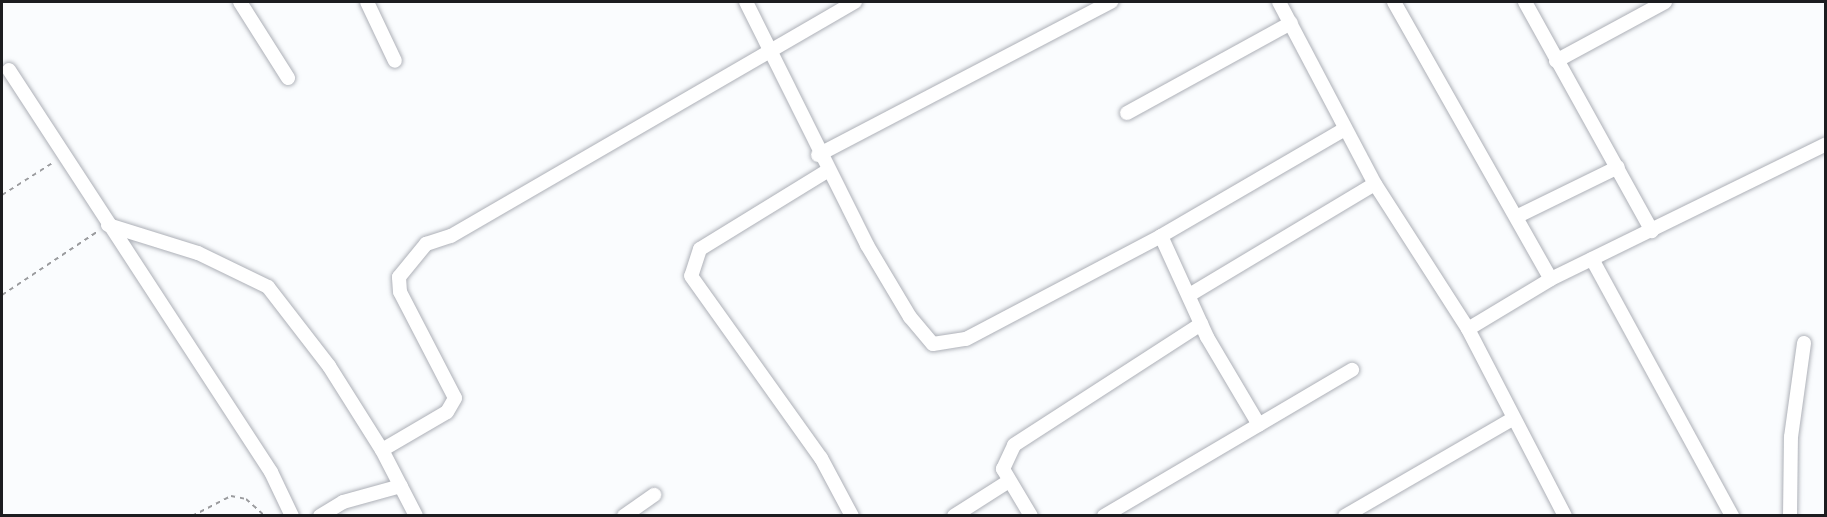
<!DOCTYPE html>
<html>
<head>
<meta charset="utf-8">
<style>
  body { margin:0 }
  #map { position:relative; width:1827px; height:517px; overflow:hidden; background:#fafcfe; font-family:"DM Sans",sans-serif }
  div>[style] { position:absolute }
  .path>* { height:2px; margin-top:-1px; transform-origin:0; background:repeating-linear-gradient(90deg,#9a9b9e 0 4.5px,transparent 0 9px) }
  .roads { filter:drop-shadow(0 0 2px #adb0b7) drop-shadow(0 0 2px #adb0b7) }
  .minor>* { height:14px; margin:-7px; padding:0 7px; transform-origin:7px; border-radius:7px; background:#fff }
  span { translate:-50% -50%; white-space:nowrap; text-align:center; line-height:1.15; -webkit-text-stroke:4.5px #fafcfe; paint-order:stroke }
  .frame { position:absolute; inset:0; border:3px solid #1c1d20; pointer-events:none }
</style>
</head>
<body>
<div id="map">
  <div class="path">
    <div style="left:2px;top:195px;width:62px;rotate:-32.4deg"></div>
    <div style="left:2px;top:295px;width:114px;rotate:-33.6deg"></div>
    <div style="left:192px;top:516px;width:44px;rotate:-27.1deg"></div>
    <div style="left:231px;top:496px;width:15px;rotate:11deg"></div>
    <div style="left:246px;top:499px;width:25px;rotate:42deg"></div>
  </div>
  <div class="roads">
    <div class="minor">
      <div style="left:240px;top:2px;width:90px;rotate:57.7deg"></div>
      <div style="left:367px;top:2px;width:65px;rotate:64.6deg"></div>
      <div style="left:746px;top:2px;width:271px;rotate:63.5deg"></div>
      <div style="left:867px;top:245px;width:84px;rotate:59.2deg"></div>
      <div style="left:910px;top:317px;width:35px;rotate:50deg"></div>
      <div style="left:933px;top:344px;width:33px;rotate:-9deg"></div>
      <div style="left:966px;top:339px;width:221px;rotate:-27.8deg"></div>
      <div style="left:1161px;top:236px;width:213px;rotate:-30.2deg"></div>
      <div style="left:1279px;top:2px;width:206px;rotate:62.2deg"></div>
      <div style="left:1375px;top:184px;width:172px;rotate:57.3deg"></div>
      <div style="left:1468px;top:329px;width:211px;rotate:62.6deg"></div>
      <div style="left:1394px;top:2px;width:318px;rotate:60.5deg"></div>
      <div style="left:1525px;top:2px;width:262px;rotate:61deg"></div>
      <div style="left:1556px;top:61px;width:124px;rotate:-28.4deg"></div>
      <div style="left:9px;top:70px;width:480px;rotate:56.9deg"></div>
      <div style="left:271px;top:472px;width:49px;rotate:64.5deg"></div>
      <div style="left:1127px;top:113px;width:187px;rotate:-28.8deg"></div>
      <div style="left:818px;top:155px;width:331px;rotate:-27.6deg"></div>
      <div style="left:827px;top:171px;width:149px;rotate:148.4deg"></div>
      <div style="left:700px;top:249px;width:28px;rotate:108deg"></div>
      <div style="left:691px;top:276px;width:224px;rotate:54.5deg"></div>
      <div style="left:821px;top:458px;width:66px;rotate:61.9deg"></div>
      <div style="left:1518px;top:216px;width:111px;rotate:-26.1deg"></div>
      <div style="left:108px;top:225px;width:94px;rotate:17.3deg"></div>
      <div style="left:198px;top:253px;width:78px;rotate:25.9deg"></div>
      <div style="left:268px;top:287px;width:100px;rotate:52.3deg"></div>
      <div style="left:329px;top:366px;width:99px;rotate:57.8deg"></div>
      <div style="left:382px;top:450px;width:75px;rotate:-30.3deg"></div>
      <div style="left:447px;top:412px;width:16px;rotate:-60deg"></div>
      <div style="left:455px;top:398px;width:119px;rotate:-117.4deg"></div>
      <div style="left:400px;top:292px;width:15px;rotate:-94deg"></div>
      <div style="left:399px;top:277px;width:43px;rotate:-50.7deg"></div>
      <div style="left:426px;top:244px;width:26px;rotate:-18deg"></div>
      <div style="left:451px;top:236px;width:467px;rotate:-30.1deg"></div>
      <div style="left:1161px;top:236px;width:111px;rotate:65.5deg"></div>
      <div style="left:1207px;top:337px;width:102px;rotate:59.4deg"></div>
      <div style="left:1592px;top:259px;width:293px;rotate:61.4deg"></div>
      <div style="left:1191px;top:294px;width:214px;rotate:-30.9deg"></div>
      <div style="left:1468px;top:329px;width:97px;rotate:-31.1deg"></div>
      <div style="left:1551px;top:279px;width:306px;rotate:-26.1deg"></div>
      <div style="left:382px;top:450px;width:74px;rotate:62.7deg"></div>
      <div style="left:320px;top:516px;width:27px;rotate:-31deg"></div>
      <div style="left:343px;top:502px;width:60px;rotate:-15.4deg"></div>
      <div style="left:624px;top:516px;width:37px;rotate:-35deg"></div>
      <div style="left:954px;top:516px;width:65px;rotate:-32.5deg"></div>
      <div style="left:1031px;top:516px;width:55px;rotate:-120.8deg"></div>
      <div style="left:1003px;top:469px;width:26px;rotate:-65deg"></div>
      <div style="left:1014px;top:445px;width:223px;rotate:-32.9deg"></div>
      <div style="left:1104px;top:516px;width:288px;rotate:-30.5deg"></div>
      <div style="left:1345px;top:516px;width:193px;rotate:-30.1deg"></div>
      <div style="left:1790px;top:516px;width:79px;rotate:-89.3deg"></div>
      <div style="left:1791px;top:437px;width:95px;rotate:-82.1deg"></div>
    </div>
  </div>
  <div class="frame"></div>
</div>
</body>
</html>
